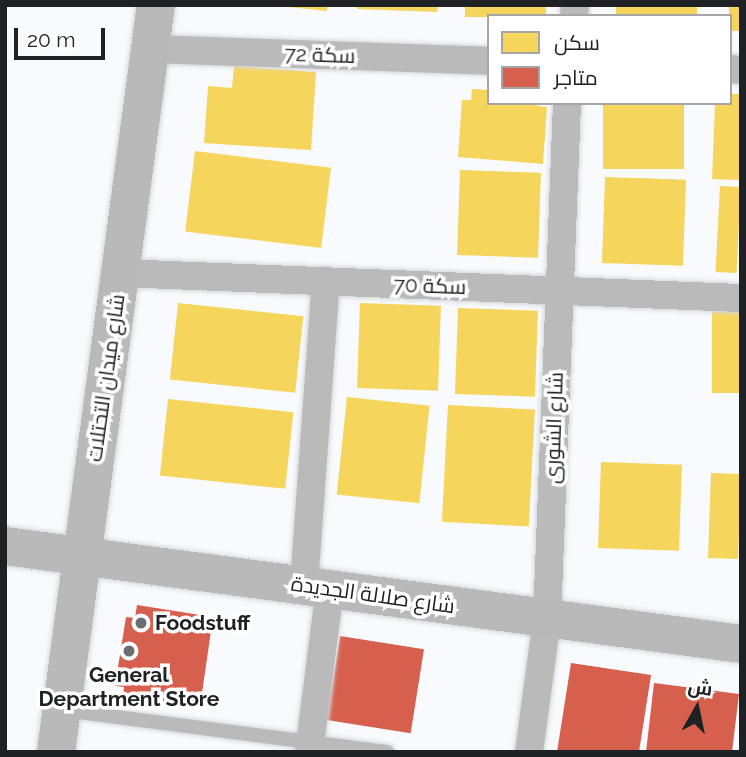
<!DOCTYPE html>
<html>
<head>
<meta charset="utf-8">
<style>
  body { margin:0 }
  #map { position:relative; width:746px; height:757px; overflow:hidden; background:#f8fafd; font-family:Raleway,Cairo,sans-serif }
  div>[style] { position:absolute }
  .homes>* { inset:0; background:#f6d55c; transform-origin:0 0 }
  .shops>* { inset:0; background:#d6604d; transform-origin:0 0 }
  .roads { filter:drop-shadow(0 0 2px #d6d7d9) drop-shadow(0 0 2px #d6d7d9) }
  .lane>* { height:14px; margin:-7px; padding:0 7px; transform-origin:7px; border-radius:7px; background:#bbbaba }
  .street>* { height:28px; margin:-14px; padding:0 14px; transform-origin:14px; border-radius:14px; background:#bbbaba }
  .secondary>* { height:38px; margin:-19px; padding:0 19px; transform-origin:19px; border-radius:19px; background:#b9b9ba }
  .dots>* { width:19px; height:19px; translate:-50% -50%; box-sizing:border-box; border:4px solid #fff; border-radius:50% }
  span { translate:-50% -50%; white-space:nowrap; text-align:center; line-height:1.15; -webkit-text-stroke:7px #fff; paint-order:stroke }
  .street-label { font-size:21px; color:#202124 }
  .poi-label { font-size:21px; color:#202124; font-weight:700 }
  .left { translate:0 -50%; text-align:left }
  .frame { position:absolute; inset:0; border:7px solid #202124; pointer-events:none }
  .legend { position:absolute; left:487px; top:14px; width:245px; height:91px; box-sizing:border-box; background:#fff; border:2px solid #a6a6a7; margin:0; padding:9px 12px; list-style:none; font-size:21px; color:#202124 }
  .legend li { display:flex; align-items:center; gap:14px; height:35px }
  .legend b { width:35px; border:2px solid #a6a6a7 }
  .north { position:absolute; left:662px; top:673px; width:70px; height:70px; -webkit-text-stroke:5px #fff; paint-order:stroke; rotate:9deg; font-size:19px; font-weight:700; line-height:28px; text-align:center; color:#202124 }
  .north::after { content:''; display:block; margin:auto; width:24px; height:32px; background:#202124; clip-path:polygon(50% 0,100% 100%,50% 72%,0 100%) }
  .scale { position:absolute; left:14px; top:28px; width:91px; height:32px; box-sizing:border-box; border:4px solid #202124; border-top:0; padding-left:9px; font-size:21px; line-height:24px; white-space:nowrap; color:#202124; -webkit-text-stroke:5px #fff; paint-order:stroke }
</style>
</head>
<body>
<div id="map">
  <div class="homes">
    <div style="clip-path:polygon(269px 5px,327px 5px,327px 11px)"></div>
    <div style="clip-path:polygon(357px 5px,438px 5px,437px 12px,357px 9px)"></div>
    <div style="left:465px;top:5px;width:81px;height:12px"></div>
    <div style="left:616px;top:5px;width:81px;height:11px"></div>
    <div style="left:729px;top:5px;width:12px;height:26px"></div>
    <div style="clip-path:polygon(234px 66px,316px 72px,311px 150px,204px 143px,208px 86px,232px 88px)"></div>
    <div style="clip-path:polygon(472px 89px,489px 90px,489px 103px,538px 103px,537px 106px,547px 107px,543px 164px,458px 157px,462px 100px,471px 100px)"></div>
    <div style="clip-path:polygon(730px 94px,741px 94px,741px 180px,712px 179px,715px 103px,730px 103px)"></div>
    <div style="left:603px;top:103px;width:81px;height:66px"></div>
    <div style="left:195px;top:151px;width:137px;height:81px;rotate:7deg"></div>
    <div style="left:460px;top:170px;width:81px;height:85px;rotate:2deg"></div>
    <div style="left:605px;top:177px;width:81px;height:86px;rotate:2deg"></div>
    <div style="left:720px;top:186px;width:21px;height:86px;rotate:3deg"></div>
    <div style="left:178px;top:303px;width:126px;height:77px;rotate:6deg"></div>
    <div style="left:360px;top:303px;width:81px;height:85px;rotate:2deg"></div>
    <div style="left:458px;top:308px;width:80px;height:86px;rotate:2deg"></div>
    <div style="left:712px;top:308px;width:29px;height:85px"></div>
    <div style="left:347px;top:397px;width:83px;height:98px;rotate:6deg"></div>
    <div style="left:168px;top:399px;width:126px;height:77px;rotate:6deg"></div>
    <div style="left:448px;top:405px;width:87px;height:117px;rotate:3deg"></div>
    <div style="left:601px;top:462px;width:81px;height:86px;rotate:2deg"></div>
    <div style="left:711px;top:473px;width:30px;height:85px;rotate:2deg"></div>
  </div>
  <div class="shops">
    <div style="clip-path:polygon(137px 605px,213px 617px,200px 707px,123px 695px,124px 687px,115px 686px,126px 617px,135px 618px)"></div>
    <div style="left:340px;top:636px;width:85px;height:85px;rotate:9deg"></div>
    <div style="clip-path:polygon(571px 663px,651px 675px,639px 752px,557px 752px)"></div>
    <div style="clip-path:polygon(654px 683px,739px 694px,732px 752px,646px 752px)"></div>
  </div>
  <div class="roads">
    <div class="lane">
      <div style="left:63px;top:710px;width:327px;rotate:7.4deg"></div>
    </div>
    <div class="street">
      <div style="left:574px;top:16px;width:11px;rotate:-85deg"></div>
      <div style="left:151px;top:49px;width:338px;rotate:2deg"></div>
      <div style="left:730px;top:69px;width:11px;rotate:5deg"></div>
      <div style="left:120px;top:273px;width:622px;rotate:2.31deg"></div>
      <div style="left:304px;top:585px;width:305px;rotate:-85.9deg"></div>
      <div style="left:309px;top:752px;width:164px;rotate:-82.7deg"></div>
      <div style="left:529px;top:752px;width:134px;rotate:-82.3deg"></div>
      <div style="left:547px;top:619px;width:516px;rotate:-87.78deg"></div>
    </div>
    <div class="secondary">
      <div style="left:5px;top:546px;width:742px;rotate:7.58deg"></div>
      <div style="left:56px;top:752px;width:754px;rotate:-82.38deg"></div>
    </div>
  </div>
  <div class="dots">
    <div style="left:141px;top:623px;background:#6c6d70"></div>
    <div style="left:129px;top:651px;background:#6c6d70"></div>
  </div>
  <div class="street-label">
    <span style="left:320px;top:55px;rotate:2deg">سكة 72</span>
    <span style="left:430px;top:286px;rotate:2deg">سكة 70</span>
    <span style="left:106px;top:378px;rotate:-82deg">شارع ميدان التحتلات</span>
    <span style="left:554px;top:428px;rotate:-88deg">شارع الشورى</span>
    <span style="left:373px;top:595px;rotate:8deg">شارع صلالة الجديدة</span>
  </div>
  <div class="poi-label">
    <span class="left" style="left:155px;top:623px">Foodstuff</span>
    <span style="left:129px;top:687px">General<br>Department Store</span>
  </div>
  <div class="frame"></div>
  <ul class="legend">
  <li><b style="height:19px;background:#f6d55c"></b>سكن</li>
  <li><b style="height:19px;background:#d6604d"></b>متاجر</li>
  </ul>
  <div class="north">ش</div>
  <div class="scale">20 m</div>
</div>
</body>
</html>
